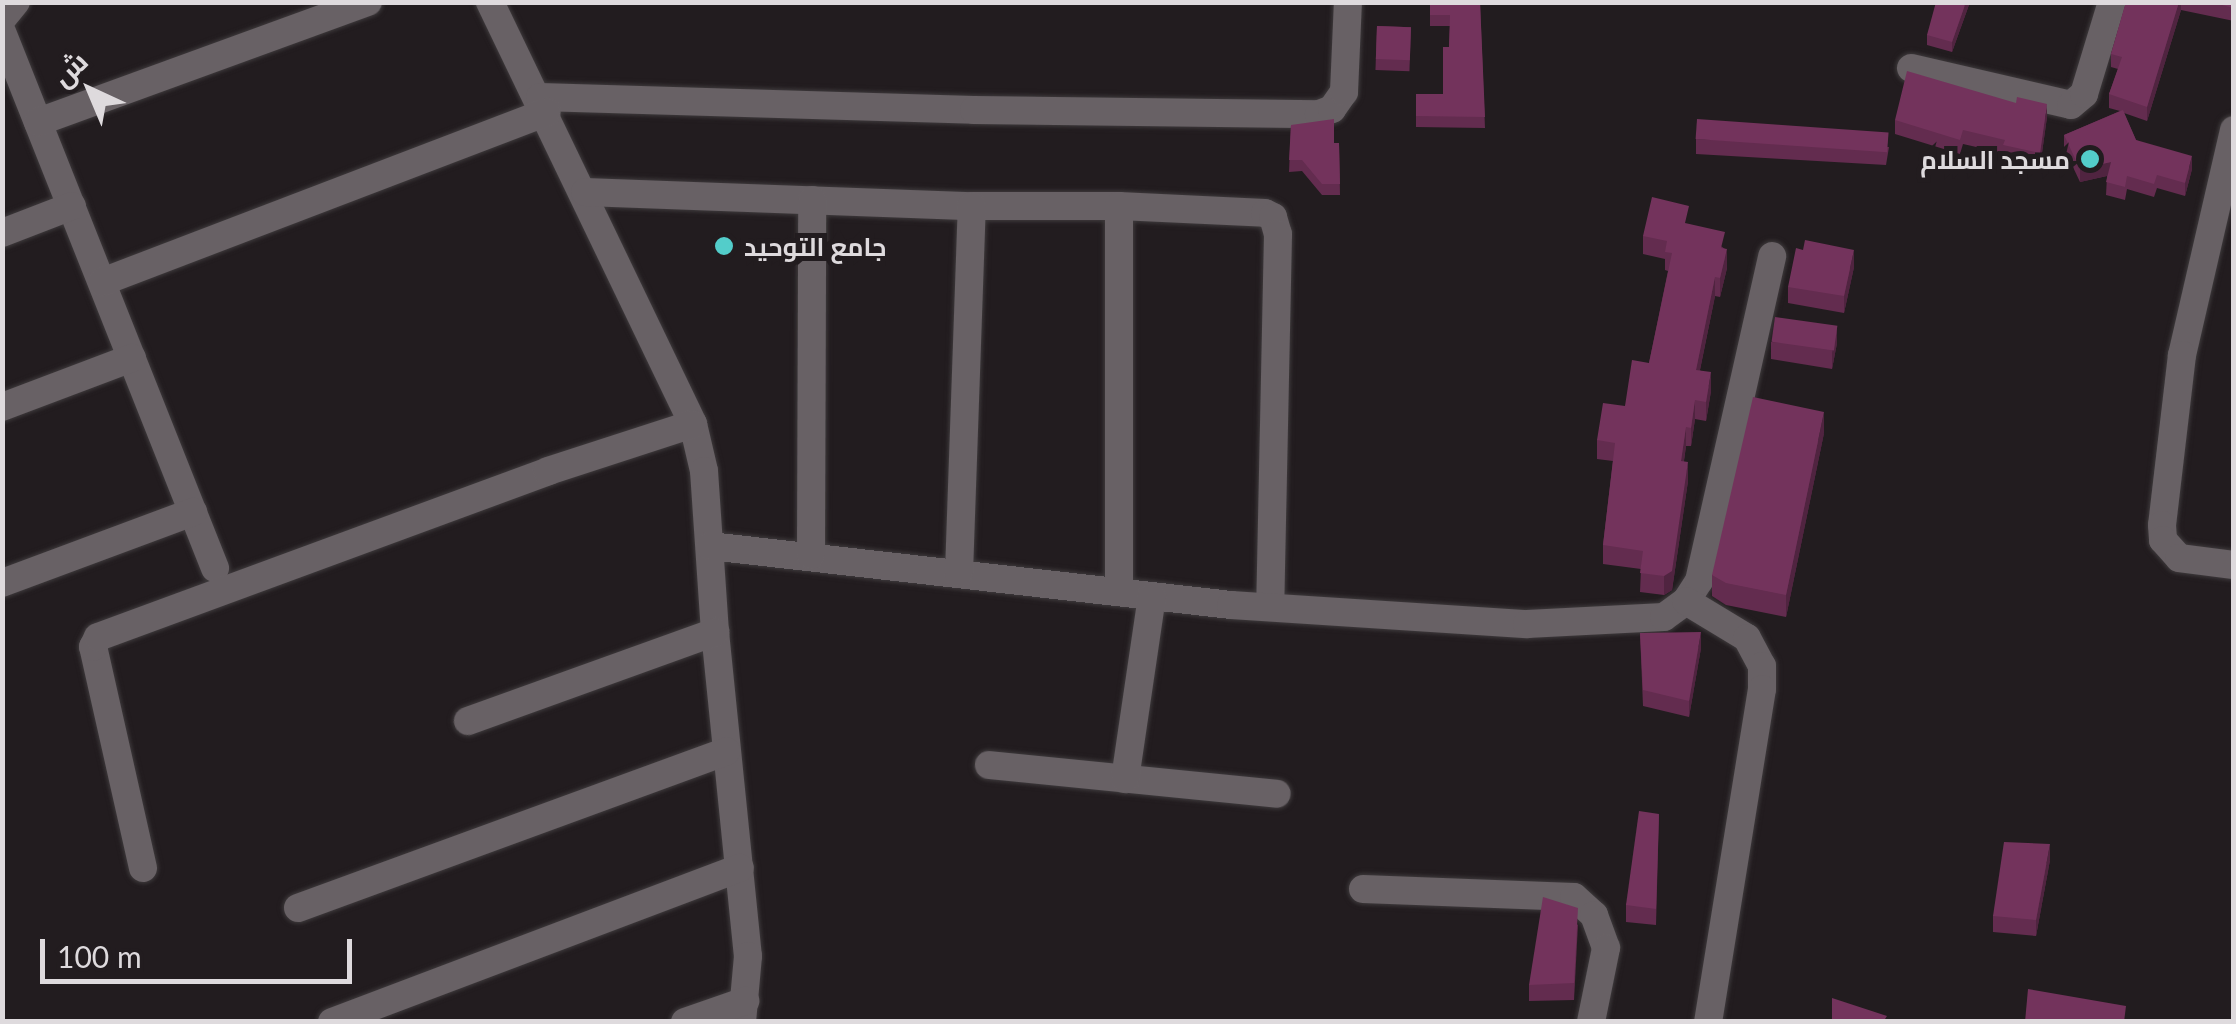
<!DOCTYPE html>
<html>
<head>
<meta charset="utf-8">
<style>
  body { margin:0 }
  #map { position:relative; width:2236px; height:1024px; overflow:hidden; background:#221c1f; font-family:Lato,Cairo,sans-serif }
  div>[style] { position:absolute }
  .roads { filter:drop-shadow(0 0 2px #3e3a3c) drop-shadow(0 0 2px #3e3a3c) }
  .minor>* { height:28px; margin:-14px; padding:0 14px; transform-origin:14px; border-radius:14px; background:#686165 }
  .wall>* { inset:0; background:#632c4f; transform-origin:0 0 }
  .shaded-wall>* { inset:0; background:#502440 }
  .building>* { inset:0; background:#73335c; transform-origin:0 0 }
  .dots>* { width:28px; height:28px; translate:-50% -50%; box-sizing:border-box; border:5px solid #221c1f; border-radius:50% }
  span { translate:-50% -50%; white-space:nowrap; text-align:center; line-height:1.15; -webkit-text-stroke:10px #221c1f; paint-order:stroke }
  .poi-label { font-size:25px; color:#dedadd; font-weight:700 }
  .right { translate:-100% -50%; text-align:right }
  .left { translate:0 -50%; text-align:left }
  .frame { position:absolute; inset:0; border:5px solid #dedadd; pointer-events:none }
  .north { position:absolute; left:40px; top:40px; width:100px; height:100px; -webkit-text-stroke:8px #221c1f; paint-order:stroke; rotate:316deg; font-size:28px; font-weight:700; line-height:40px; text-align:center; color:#dedadd }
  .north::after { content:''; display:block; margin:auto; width:35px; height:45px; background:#dedadd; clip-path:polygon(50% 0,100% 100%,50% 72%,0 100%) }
  .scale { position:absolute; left:40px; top:939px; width:312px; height:45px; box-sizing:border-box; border:5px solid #dedadd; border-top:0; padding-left:12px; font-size:30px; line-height:35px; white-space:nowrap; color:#dedadd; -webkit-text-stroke:8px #221c1f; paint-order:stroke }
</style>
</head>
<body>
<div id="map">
  <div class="roads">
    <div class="minor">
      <div style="left:490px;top:2px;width:468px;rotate:64.3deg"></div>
      <div style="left:693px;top:424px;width:48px;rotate:76.8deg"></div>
      <div style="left:704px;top:471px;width:161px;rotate:86.1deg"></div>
      <div style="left:715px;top:632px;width:326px;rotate:84.2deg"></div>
      <div style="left:748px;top:956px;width:66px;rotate:95.2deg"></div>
      <div style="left:2px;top:19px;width:22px;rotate:-51deg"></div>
      <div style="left:2px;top:32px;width:577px;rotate:68.33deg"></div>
      <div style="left:1911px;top:68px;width:164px;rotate:13deg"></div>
      <div style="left:2071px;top:105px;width:17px;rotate:-40deg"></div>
      <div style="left:2084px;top:94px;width:96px;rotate:-73.1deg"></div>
      <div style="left:540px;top:97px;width:434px;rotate:1.7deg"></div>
      <div style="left:974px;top:110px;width:345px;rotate:0.7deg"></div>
      <div style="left:1319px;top:114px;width:14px;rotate:-21deg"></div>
      <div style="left:1332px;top:109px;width:21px;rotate:-55deg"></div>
      <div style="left:1344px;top:92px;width:90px;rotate:-87.5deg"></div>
      <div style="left:38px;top:122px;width:351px;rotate:-20deg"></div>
      <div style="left:2234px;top:130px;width:231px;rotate:103deg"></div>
      <div style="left:2182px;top:355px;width:171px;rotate:96.7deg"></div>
      <div style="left:2162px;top:525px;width:15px;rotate:86deg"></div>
      <div style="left:2163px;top:540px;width:24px;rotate:48deg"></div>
      <div style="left:2179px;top:558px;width:55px;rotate:7.3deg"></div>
      <div style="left:585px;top:192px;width:387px;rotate:2.1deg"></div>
      <div style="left:972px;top:206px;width:147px"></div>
      <div style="left:1119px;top:206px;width:146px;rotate:2.7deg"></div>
      <div style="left:1265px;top:213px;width:9px;rotate:27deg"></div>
      <div style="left:1273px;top:217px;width:18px;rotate:74deg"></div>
      <div style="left:1278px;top:234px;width:373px;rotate:91.2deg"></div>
      <div style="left:2px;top:233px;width:75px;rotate:-21.1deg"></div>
      <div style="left:102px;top:282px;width:476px;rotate:-20.9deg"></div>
      <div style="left:2px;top:407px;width:139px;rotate:-20.7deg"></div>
      <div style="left:710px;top:546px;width:524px;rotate:6.46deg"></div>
      <div style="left:1231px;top:605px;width:297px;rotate:3.7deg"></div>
      <div style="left:1527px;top:624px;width:137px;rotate:-2.9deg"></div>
      <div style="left:1664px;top:617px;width:27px;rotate:-36deg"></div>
      <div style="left:1686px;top:601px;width:24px;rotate:-57deg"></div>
      <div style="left:1699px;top:581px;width:333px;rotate:-77.3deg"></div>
      <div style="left:811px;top:555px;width:355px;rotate:-89.8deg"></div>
      <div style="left:959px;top:573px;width:367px;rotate:-88deg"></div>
      <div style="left:2px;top:583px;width:204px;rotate:-20.4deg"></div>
      <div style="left:1119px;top:591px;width:385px;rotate:-90deg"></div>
      <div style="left:1686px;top:601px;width:71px;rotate:31.2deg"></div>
      <div style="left:1747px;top:638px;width:32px;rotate:62deg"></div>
      <div style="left:1762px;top:666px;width:23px;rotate:90deg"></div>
      <div style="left:1762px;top:689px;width:337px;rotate:99.2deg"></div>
      <div style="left:468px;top:721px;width:263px;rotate:-19.8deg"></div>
      <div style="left:989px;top:765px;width:289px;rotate:5.7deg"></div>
      <div style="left:1125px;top:779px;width:184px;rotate:-81.6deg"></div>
      <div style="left:143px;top:868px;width:227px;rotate:-102.7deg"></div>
      <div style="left:93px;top:647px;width:11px;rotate:-63deg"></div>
      <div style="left:98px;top:637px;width:480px;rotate:-20.2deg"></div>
      <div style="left:548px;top:471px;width:152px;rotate:-18deg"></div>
      <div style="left:1363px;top:889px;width:211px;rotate:2.2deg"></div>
      <div style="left:1574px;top:897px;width:27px;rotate:42deg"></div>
      <div style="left:1594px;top:915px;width:35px;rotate:70deg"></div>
      <div style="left:1606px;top:948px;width:76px;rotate:101.5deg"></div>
      <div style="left:298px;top:908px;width:456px;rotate:-20.1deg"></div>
      <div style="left:332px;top:1022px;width:436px;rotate:-20.7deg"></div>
      <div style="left:685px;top:1022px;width:64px;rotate:-19.3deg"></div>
    </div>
  </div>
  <div class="wall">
    <div style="clip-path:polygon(1430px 2px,1480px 2px,1485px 128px,1416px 127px,1416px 94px,1443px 94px,1449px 47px,1450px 26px,1430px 26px)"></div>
    <div style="clip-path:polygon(1970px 2px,1952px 52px,1927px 45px,1927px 35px)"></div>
    <div style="clip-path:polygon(2126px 2px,2234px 2px,2234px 21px,2181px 10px,2147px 121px,2124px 113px,2136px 140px,2192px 169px,2185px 196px,2157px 188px,2154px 197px,2127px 189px,2125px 200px,2106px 195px,2107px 176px,2080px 182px,2064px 148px,2064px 135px,2120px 111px,2109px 108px,2109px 94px,2118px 69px,2111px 67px,2111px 54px)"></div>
    <div style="left:1377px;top:26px;width:34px;height:44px;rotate:2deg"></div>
    <div style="clip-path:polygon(2047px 117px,2040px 167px,2003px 158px,2003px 153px,1963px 144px,1960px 154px,1895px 134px,1895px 120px)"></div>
    <div style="clip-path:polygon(1291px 125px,1334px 143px,1339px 143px,1340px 195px,1322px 195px,1302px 171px,1289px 172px)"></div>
    <div style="clip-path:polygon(1696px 139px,1889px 147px,1886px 165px,1696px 154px)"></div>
    <div style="clip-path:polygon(1689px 224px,1725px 249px,1727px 268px,1720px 297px,1715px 296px,1700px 370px,1711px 391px,1706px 421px,1695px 419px,1691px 446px,1686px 446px,1684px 461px,1688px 481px,1672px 590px,1664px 595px,1640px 592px,1641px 569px,1603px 564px,1603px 545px,1613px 461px,1597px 459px,1597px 440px,1625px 406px,1649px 363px,1668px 271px,1665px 270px,1665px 259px,1643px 254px,1643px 236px)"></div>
    <div style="clip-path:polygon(1854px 267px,1844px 313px,1788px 303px,1788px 287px)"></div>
    <div style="clip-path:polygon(1771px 342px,1837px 343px,1832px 369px,1771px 359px)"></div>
    <div style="clip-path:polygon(1824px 433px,1786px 617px,1726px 605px,1712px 596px,1712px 575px)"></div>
    <div style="clip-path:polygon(1640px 633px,1701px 648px,1689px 717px,1643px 706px)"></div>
    <div style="clip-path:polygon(1659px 814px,1656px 925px,1626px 922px,1626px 905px)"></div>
    <div style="clip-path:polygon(2050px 860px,2036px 936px,1993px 932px,1993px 916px)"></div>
    <div style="clip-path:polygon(1578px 924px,1574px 1000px,1529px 1001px,1529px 985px)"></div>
  </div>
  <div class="shaded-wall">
    <div style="clip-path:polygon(1966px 2px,1970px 2px,1952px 52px,1952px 42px)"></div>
    <div style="clip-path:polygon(2179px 2px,2181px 2px,2181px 10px,2147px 121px,2147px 107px)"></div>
    <div style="clip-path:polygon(2047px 104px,2047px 117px,2040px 167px,2040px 153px)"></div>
    <div style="clip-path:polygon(2192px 156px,2192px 169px,2185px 196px,2185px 183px)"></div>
    <div style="clip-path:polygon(2111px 162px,2111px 175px,2080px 182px,2080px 169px)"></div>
    <div style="clip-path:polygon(1727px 249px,1727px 268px,1720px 297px,1720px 278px)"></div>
    <div style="clip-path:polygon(1854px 250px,1854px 267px,1844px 313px,1844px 296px)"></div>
    <div style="clip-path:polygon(1715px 277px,1715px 296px,1696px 389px,1696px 370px)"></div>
    <div style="clip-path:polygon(1837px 326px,1837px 343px,1832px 369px,1832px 353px)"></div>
    <div style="clip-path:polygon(1711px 372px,1711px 391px,1706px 421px,1706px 402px)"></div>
    <div style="clip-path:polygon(1695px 400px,1695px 419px,1691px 446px,1691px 428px)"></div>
    <div style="clip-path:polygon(1824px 412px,1824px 433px,1786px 617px,1786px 595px)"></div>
    <div style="clip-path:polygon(1686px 427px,1686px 446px,1681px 480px,1681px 461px)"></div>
    <div style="clip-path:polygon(1688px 462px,1688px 481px,1672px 590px,1664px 595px,1664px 576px)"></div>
    <div style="clip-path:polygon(1701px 632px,1701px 648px,1689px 717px,1689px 701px)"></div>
    <div style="clip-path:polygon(2050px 844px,2050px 860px,2036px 936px,2036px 920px)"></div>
  </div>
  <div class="building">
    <div style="clip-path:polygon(1430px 2px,1480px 2px,1485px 117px,1416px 116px,1416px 94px,1443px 94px,1443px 47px,1449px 47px,1450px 15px,1430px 15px)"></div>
    <div style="clip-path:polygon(1936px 2px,1966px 2px,1952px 42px,1927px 35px)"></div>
    <div style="clip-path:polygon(2126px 2px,2179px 2px,2147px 107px,2109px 94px,2122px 57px,2111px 54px)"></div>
    <div style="clip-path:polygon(2210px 2px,2234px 2px,2234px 8px)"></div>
    <div style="left:1377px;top:26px;width:34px;height:33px;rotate:2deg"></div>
    <div style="clip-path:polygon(1907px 71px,2016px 103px,2017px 97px,2047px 104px,2040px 153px,2003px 145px,2005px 140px,1963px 130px,1960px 140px,1895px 120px)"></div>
    <div style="clip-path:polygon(2123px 110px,2136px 140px,2192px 156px,2185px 183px,2157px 175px,2154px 184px,2127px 176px,2125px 187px,2106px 182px,2111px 162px,2080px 169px,2064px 135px)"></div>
    <div style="clip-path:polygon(1334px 119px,1334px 143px,1339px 143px,1340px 184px,1322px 184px,1302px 160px,1289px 160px,1291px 125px)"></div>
    <div style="left:1697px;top:119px;width:192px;height:20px;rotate:4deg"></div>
    <div style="clip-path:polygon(1652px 197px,1689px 206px,1685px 223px,1725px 232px,1721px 248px,1727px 249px,1720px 278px,1715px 277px,1696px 370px,1711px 372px,1706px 402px,1695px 400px,1691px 428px,1686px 427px,1681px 461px,1688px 462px,1672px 571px,1664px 576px,1640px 573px,1643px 551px,1603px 545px,1615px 443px,1597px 440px,1603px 403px,1625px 406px,1632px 360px,1649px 363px,1672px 253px,1665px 252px,1667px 241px,1643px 236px)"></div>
    <div style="clip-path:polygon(1805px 240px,1854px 250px,1844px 296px,1788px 287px,1796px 248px,1803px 250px)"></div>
    <div style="left:1775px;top:317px;width:63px;height:25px;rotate:8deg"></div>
    <div style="clip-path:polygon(1753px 397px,1824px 412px,1786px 595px,1726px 583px,1712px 575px)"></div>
    <div style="clip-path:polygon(1701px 632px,1689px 701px,1643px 690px,1640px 633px)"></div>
    <div style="clip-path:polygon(1639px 811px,1659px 814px,1656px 909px,1626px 905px)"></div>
    <div style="clip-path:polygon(2004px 842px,2050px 844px,2036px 920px,1993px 916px)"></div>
    <div style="clip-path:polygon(1543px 897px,1578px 908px,1574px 983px,1529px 985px)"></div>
    <div style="clip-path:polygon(2028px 989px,2126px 1006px,2124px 1022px,2025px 1022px)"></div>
    <div style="clip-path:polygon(1832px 998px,1887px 1016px,1883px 1022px,1832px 1022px)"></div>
  </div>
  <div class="dots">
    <div style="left:2090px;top:159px;background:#53cdca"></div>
    <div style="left:724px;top:246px;background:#53cdca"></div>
  </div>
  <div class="poi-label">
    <span class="right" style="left:2070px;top:159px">مسجد السلام</span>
    <span class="left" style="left:744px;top:246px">جامع التوحيد</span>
  </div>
  <div class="frame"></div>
  <div class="north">ش</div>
  <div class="scale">100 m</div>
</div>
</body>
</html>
